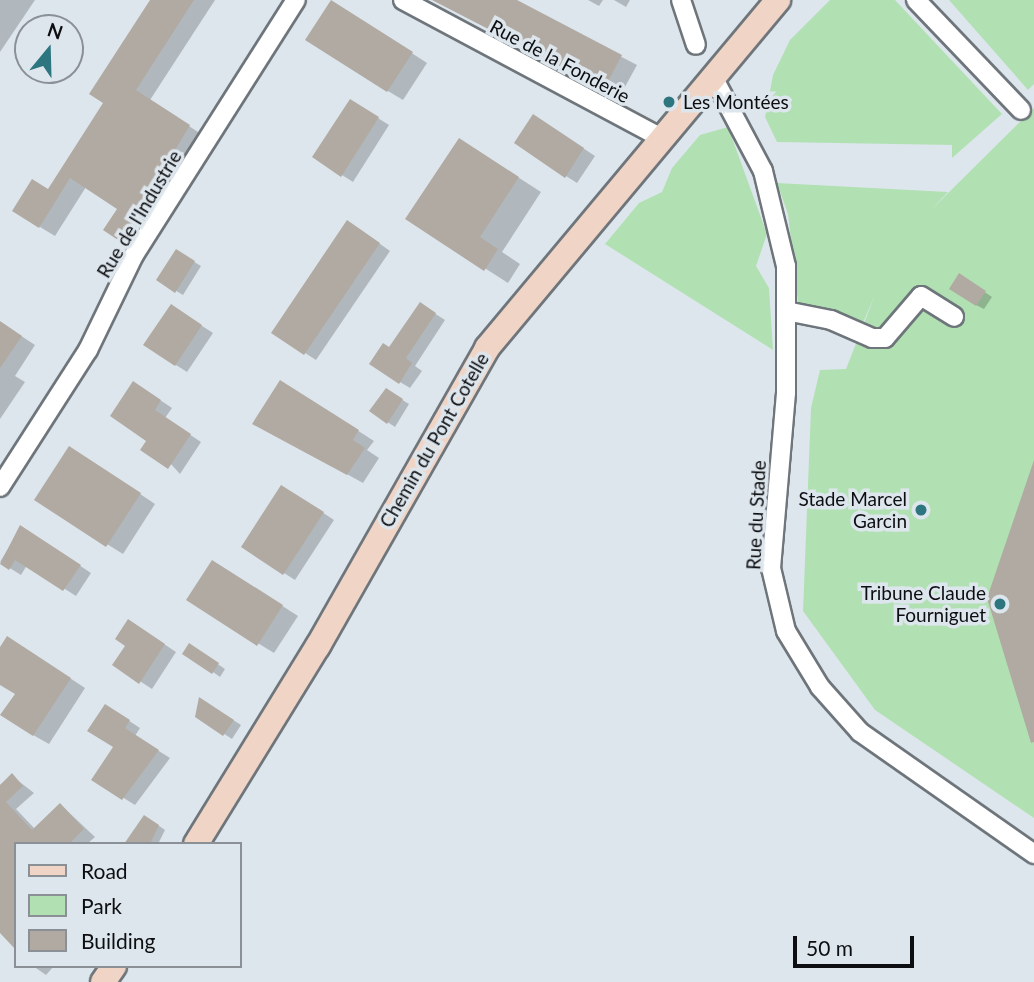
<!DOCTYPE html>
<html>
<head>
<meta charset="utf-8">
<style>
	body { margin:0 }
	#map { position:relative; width:1034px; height:982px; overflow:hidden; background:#dee6ed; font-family:Lato,sans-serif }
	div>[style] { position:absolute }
	.green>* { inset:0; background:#b1e1b3 }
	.shadow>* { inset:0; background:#0003 }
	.building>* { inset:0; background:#b0aaa2 }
	.roads { filter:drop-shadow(2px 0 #6e757b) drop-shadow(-2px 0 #6e757b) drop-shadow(0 2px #6e757b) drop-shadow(0 -2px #6e757b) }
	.street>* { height:18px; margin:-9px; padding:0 9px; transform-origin:9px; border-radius:9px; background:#fff }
	.secondary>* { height:24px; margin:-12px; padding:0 12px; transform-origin:12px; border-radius:12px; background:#f0d4c5 }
	.dots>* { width:19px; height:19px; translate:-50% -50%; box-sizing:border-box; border:4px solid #dee6ed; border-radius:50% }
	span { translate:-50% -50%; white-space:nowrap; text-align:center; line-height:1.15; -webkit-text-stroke:7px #dee6ed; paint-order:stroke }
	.street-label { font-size:19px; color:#0c0e11 }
	.poi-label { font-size:19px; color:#0c0e11 }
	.left { translate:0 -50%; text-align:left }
	.right { translate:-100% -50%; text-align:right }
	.legend { position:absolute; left:14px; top:842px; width:228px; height:126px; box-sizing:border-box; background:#dee6ed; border:2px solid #8a9095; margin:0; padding:9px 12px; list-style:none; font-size:21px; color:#0c0e11 }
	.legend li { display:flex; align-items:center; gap:14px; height:35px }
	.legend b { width:35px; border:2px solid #8a9095 }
	.north { position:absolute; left:14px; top:14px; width:70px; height:70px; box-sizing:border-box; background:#dee6ed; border:2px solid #8a9095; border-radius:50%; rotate:19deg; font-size:19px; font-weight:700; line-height:28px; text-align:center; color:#0c0e11 }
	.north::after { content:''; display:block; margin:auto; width:24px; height:32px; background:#2d757f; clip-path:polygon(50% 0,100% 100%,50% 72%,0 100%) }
	.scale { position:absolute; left:793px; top:936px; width:121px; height:32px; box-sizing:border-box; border:4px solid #0c0e11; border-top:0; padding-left:9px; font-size:21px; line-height:24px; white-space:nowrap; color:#0c0e11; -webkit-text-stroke:5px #dee6ed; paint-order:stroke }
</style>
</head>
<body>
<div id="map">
	<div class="green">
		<div style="clip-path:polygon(830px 0,895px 0,1002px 114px,952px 158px,952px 145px,777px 142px,765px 117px,773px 75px,790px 40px)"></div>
		<div style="clip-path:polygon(949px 0,1034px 0,1034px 84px,1028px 90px)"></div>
		<div style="clip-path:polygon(1034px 108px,1034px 818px,875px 710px,803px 611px,811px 408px,820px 370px,846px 369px,875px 295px,862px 325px,798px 302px,788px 214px,777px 183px,948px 192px,931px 210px)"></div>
		<div style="clip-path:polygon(728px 127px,767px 234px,756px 266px,769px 288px,773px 350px,605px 244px,639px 203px,662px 192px,672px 168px,700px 135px)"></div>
	</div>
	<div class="shadow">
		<div style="clip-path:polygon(0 0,35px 0,0 52px)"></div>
		<div style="clip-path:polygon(152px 0,215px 0,150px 100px,204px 136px,137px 249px,106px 230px,119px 209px,86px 187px,55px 236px,40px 227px,49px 190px,106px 103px)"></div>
		<div style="clip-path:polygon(433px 0,513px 0,637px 65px,620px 96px)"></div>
		<div style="clip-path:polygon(588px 0,603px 0,599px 6px)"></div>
		<div style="clip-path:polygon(614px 0,630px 0,626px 7px)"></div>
		<div style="clip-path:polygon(347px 11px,427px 63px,403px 100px,388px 91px)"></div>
		<div style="clip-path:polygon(362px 108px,389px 125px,353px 182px,342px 175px)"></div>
		<div style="clip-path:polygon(545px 123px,595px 156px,577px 183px,566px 176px)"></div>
		<div style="clip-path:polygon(460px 140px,541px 192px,502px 252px,520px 264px,508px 283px,408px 219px)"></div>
		<div style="clip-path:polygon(359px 229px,390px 251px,316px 360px,274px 333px)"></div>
		<div style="clip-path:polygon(176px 251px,201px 266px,183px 295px,158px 280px)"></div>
		<div style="clip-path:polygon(967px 280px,992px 297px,984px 309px,976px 305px)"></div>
		<div style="clip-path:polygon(431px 311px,445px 320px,415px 366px,422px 371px,410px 388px,400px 382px,390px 349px)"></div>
		<div style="clip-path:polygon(182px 313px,213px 333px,187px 372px,176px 365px)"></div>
		<div style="clip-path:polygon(0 322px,35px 345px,15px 376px,25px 382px,0 419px)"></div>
		<div style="clip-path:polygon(145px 390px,172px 408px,165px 418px,201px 442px,180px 474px,149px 440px)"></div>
		<div style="clip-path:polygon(386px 390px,409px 404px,395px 427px,371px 411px)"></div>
		<div style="clip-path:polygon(296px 391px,374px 441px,367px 450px,379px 458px,363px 483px,254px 423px)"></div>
		<div style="clip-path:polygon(85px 457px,155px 504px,123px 554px,36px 500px)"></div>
		<div style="clip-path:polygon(293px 493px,334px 520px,295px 580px,284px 573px)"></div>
		<div style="clip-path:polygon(21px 527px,91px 573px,76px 596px,27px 565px,21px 575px,0 562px)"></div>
		<div style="clip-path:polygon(228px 571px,298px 616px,274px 653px,188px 600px)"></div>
		<div style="clip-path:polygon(140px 628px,176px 652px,152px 689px,115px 665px)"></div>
		<div style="clip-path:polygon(23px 647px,85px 688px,49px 744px,33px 735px,17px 694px,0 682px,0 650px)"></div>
		<div style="clip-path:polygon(197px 650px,225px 669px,220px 677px,213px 672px)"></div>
		<div style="clip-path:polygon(200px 699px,241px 725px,232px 739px,198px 717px)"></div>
		<div style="clip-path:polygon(117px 713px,140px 728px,135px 736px,170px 758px,135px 805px,93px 779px,115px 746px)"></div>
		<div style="clip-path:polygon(12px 776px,34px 793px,16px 809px,35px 829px,61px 805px,95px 837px,87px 844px,16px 844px,0 932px,0 785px)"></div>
		<div style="clip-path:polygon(152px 821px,165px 830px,158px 844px,132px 844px)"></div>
		<div style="clip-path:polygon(33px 966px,54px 966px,46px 975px)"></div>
	</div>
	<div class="building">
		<div style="clip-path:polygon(150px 0,194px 0,136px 90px,190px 125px,121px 242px,103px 230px,117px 209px,70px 178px,39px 228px,12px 211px,32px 179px,48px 189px,103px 103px,89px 94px)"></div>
		<div style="clip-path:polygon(331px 0,413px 52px,387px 92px,305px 40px)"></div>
		<div style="clip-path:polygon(432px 0,517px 0,622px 55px,604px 89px)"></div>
		<div style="clip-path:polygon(350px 99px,379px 117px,341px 177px,312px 157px)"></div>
		<div style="clip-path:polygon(533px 114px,584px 148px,565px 178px,514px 143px)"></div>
		<div style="clip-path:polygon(459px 138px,519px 177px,480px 237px,498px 249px,484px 271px,405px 219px)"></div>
		<div style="clip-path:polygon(347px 220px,380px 243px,304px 355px,271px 333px)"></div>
		<div style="clip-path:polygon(176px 249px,195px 261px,175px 293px,156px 280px)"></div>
		<div style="clip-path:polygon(959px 273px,986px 291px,976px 306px,949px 289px)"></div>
		<div style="clip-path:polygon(420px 302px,436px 313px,406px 358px,412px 363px,399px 384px,369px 364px,383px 343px,389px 347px)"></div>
		<div style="clip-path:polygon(171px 304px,202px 325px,175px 366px,143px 345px)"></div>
		<div style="clip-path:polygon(0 321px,22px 336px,0 368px)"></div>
		<div style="clip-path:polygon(280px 380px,359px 430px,353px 440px,365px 448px,347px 475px,252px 424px)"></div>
		<div style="clip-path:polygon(133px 381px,161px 400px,155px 410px,191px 434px,168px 469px,140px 450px,146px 441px,110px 416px)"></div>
		<div style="clip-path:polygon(386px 388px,403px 399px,387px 424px,369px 411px)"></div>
		<div style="clip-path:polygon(69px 446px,141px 493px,106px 547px,34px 500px)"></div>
		<div style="clip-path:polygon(1034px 460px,1034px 742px,1031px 743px,987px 598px)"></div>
		<div style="clip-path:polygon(281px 485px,324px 512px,283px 575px,241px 547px)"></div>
		<div style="clip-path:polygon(20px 525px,81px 565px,63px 591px,15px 560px,9px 570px,0 564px)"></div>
		<div style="clip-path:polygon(212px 560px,283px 605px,257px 646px,186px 600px)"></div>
		<div style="clip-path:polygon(128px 619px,165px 644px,139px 684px,112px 665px,125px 646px,115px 639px)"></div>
		<div style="clip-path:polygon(7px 636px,71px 678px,33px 736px,0 715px,15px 694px,0 685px,0 647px)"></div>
		<div style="clip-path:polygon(189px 643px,219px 663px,212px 674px,182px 654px)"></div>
		<div style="clip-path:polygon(199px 697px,234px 720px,223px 736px,195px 717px)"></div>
		<div style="clip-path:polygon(105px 704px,130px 720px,125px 728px,159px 750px,122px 800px,91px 780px,113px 747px,87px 731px)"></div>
		<div style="clip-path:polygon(12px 773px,23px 786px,6px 802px,32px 830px,60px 803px,84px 829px,69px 844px,16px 844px,16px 950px,0 933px,0 785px)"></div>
		<div style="clip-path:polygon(144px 815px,159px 825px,150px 844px,124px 844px)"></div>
	</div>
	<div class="roads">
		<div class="street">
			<div style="left:403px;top:0;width:293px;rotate:28.1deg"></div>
			<div style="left:681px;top:0;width:47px;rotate:71.6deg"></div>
			<div style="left:916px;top:0;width:152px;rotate:46.3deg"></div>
			<div style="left:713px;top:77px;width:106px;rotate:62deg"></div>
			<div style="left:763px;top:171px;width:98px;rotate:76.4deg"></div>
			<div style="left:786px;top:266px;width:127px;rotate:90deg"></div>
			<div style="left:786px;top:393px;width:176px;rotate:94.9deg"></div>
			<div style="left:771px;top:568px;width:65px;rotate:76.6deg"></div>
			<div style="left:786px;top:631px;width:66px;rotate:58.7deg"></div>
			<div style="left:820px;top:687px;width:60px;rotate:48.4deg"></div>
			<div style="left:860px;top:732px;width:213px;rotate:35deg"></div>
			<div style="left:786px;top:311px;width:46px;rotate:11.3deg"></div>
			<div style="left:831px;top:320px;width:45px;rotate:23.7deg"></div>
			<div style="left:872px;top:338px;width:13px"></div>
			<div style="left:885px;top:338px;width:55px;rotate:-49.4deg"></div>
			<div style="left:921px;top:296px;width:39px;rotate:32deg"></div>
			<div style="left:0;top:487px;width:163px;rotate:-57.3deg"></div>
			<div style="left:88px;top:350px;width:106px;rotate:-64.2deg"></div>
			<div style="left:134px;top:255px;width:302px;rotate:-57.6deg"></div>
		</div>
		<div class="secondary">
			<div style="left:196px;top:844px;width:233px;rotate:-58.4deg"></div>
			<div style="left:318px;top:646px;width:343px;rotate:-60.4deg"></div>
			<div style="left:487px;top:348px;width:454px;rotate:-50.1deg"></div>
			<div style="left:103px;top:982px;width:19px;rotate:-55deg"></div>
		</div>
	</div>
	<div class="dots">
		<div style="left:669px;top:102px;background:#2d757f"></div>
		<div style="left:921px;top:510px;background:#2d757f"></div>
		<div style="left:1000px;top:604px;background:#2d757f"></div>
	</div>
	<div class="street-label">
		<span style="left:560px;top:61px;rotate:28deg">Rue de la Fonderie</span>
		<span style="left:139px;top:214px;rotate:-59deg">Rue de l'Industrie</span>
		<span style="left:434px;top:440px;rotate:-60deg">Chemin du Pont Cotelle</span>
		<span style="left:756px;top:515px;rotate:-87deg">Rue du Stade</span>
	</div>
	<div class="poi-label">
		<span class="left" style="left:683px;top:102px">Les Montées</span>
		<span class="right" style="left:907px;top:510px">Stade Marcel<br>Garcin</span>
		<span class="right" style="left:986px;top:604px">Tribune Claude<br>Fourniguet</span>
	</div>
	<ul class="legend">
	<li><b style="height:9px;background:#f0d4c5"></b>Road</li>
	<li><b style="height:19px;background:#b1e1b3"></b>Park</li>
	<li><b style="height:19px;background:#b0aaa2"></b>Building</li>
	</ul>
	<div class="north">N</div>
	<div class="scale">50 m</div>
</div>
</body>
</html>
